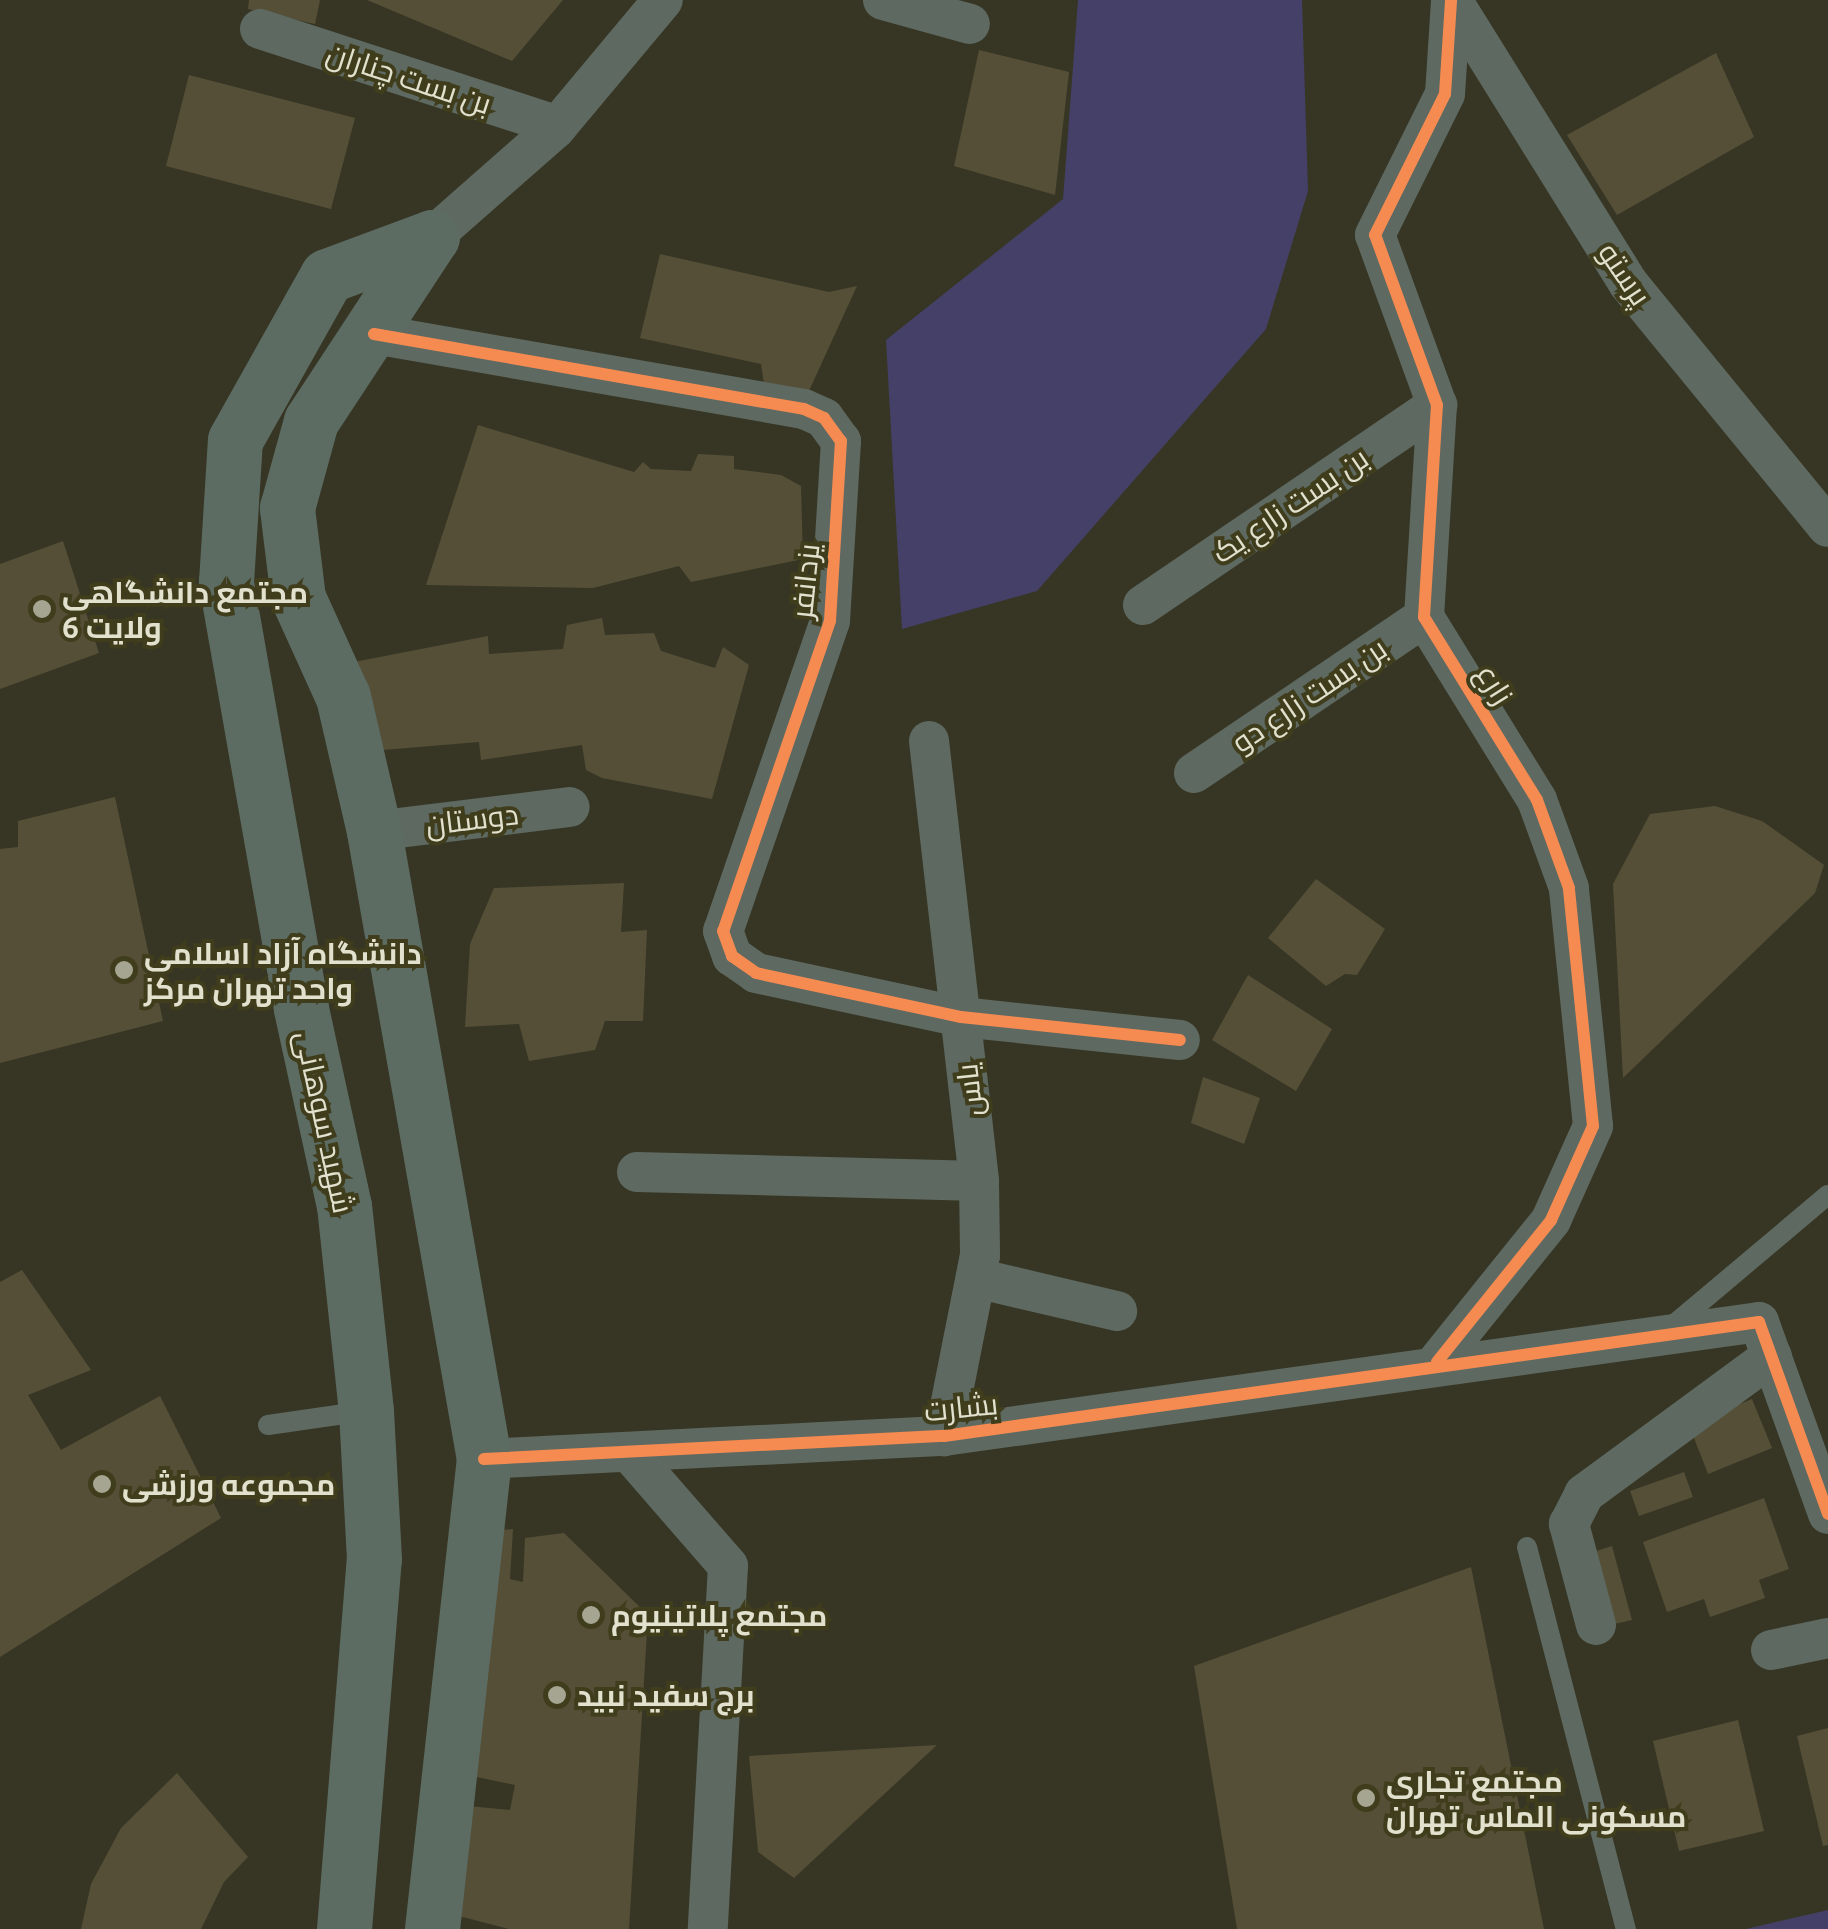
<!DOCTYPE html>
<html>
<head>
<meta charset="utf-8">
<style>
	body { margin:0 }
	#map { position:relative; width:1828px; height:1929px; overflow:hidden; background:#373624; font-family:Ubuntu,Cairo,sans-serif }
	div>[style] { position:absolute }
	.green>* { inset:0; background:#444067 }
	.building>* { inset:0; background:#554f37 }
	.lane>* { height:20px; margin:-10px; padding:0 10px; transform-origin:10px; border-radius:10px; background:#5e6961 }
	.street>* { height:40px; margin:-20px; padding:0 20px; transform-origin:20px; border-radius:20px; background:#5e6961 }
	.secondary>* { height:55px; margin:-27.5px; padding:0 27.5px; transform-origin:27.5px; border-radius:27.5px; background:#5c6c63 }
	.cycleway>* { height:12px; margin:-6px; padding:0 6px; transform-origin:6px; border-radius:6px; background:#f68b52 }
	.dots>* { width:28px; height:28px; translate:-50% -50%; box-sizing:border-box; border:5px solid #3f3d1c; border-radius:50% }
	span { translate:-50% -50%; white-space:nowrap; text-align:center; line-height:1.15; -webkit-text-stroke:8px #3f3d1c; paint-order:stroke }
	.street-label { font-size:30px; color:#e1e1ce }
	.poi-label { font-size:30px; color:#e1e1ce; font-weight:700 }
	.left { translate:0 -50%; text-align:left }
</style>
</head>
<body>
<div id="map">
	<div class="green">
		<div style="clip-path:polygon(1078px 0,1302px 0,1308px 191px,1266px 329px,1037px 591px,902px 629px,886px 340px,1063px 199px)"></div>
		<div style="clip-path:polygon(1828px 1910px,1828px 1929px,1746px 1929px)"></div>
	</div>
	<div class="building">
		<div style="clip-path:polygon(249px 0,320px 0,315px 24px,248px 9px)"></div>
		<div style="clip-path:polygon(367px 0,563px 0,512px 61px)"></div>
		<div style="clip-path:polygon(979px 50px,1069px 72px,1055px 195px,954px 166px)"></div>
		<div style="clip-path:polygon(1716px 53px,1754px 137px,1617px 215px,1567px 135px)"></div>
		<div style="clip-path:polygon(189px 75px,355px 118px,331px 209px,166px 166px)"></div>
		<div style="clip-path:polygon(660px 254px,829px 292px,857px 286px,808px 393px,764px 384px,761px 364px,640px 338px)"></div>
		<div style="clip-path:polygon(478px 425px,634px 472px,643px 462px,651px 469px,691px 471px,698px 454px,734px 456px,734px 469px,781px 475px,801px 486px,803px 559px,691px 582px,679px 566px,593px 588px,426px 585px)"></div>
		<div style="clip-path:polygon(63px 541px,99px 653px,0 689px,0 564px)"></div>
		<div style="clip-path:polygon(602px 618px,605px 635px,654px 633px,661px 651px,715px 668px,723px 647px,749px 665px,712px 799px,602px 778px,586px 770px,582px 745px,481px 760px,479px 742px,371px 751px,354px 662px,488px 636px,489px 654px,563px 649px,567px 625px)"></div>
		<div style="clip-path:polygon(115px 797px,163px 1021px,0 1063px,0 849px,18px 847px,18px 821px)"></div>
		<div style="clip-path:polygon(1715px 806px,1762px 821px,1824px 865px,1815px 893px,1623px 1078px,1613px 884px,1650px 814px)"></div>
		<div style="clip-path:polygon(1316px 879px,1385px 929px,1357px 975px,1345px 974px,1326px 986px,1268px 938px)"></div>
		<div style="clip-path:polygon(624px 883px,621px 932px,647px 930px,643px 1021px,605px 1021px,595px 1050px,529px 1061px,519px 1024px,465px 1027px,470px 944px,494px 888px)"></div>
		<div style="clip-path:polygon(1248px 975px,1332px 1029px,1296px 1091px,1212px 1040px)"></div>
		<div style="clip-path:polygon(1203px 1077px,1260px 1098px,1244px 1144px,1191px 1123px)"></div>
		<div style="clip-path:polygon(22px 1270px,91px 1370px,28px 1395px,61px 1450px,160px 1396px,221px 1518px,0 1657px,0 1282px)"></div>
		<div style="clip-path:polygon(1752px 1399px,1772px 1448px,1708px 1474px,1689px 1425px)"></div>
		<div style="clip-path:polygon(1684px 1472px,1693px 1497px,1639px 1516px,1630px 1491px)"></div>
		<div style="clip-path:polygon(1764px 1498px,1789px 1569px,1759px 1580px,1765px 1598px,1710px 1617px,1704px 1599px,1667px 1612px,1643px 1542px)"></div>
		<div style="clip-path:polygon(513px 1529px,510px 1579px,523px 1582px,525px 1538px,564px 1533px,648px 1615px,629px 1929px,509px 1929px,447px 1913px,457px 1805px,510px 1810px,515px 1785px,472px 1776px,466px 1533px)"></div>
		<div style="clip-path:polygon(1612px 1546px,1632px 1620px,1610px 1625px,1590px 1553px)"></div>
		<div style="clip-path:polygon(1471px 1567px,1544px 1929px,1237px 1929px,1194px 1666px)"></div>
		<div style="clip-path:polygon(1738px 1720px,1764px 1831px,1679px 1851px,1653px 1741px)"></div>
		<div style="clip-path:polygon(1828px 1728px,1828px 1845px,1823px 1846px,1797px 1736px)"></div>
		<div style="clip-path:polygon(937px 1745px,794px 1878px,758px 1852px,749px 1756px)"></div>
		<div style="clip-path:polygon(177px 1773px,248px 1857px,224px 1882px,201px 1929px,81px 1929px,91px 1884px,121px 1828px)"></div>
	</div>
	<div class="lane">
		<div style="left:1671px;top:1327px;width:205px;rotate:-40.1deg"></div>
		<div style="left:268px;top:1425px;width:98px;rotate:-8.2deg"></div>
		<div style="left:1527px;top:1547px;width:395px;rotate:75.5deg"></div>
	</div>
	<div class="street">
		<div style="left:883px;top:0;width:90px;rotate:15.4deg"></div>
		<div style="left:1452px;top:0;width:333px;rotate:58.1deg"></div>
		<div style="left:1628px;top:283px;width:315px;rotate:50.7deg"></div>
		<div style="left:260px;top:29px;width:313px;rotate:18deg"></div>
		<div style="left:432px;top:237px;width:164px;rotate:-41.3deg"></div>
		<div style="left:555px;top:129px;width:168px;rotate:-50.1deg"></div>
		<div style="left:374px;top:334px;width:436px;rotate:9.9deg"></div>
		<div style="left:804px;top:409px;width:22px;rotate:24deg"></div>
		<div style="left:824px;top:418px;width:29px;rotate:54deg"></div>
		<div style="left:841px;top:441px;width:180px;rotate:93.5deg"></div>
		<div style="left:830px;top:621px;width:328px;rotate:109deg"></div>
		<div style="left:723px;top:931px;width:27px;rotate:70deg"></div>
		<div style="left:732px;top:956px;width:29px;rotate:35deg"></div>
		<div style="left:756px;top:973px;width:210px;rotate:12.1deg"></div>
		<div style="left:961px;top:1017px;width:220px;rotate:6deg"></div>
		<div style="left:1143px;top:605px;width:356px;rotate:-34.2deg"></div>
		<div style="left:929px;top:741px;width:443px;rotate:83.5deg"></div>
		<div style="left:979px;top:1181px;width:74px;rotate:89.2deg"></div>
		<div style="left:980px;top:1255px;width:185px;rotate:101.2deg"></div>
		<div style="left:1194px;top:773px;width:278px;rotate:-34.1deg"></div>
		<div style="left:374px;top:831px;width:197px;rotate:-7deg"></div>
		<div style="left:637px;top:1172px;width:342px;rotate:1.5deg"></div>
		<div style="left:976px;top:1278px;width:145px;rotate:13.2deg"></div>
		<div style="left:1437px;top:1362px;width:182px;rotate:-51.2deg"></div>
		<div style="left:1551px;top:1220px;width:103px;rotate:-65.9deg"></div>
		<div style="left:1593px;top:1126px;width:239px;rotate:-95.8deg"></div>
		<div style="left:1569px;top:888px;width:94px;rotate:-110deg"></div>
		<div style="left:1537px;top:800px;width:215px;rotate:-121.7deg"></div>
		<div style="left:1424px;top:617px;width:212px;rotate:-86.5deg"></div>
		<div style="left:1437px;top:405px;width:181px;rotate:-110deg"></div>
		<div style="left:1375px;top:235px;width:157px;rotate:-63.6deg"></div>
		<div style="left:1445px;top:94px;width:94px;rotate:-86.3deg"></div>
		<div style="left:629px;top:1452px;width:151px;rotate:49deg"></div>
		<div style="left:728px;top:1566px;width:364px;rotate:93.2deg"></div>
		<div style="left:484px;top:1459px;width:461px;rotate:-2.9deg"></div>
		<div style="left:944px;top:1436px;width:823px;rotate:-7.96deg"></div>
		<div style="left:1759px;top:1322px;width:204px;rotate:70.2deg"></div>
		<div style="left:1596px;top:1625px;width:105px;rotate:-105deg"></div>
		<div style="left:1569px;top:1524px;width:34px;rotate:-63deg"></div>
		<div style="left:1584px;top:1494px;width:233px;rotate:-36.3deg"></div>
		<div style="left:1771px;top:1650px;width:58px;rotate:-11.9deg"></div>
	</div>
	<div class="secondary">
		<div style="left:344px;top:1929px;width:371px;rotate:-85.4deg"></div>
		<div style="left:374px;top:1559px;width:148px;rotate:-93.1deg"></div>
		<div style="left:366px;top:1411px;width:206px;rotate:-96.1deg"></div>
		<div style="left:344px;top:1206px;width:203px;rotate:-102.3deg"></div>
		<div style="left:301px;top:1008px;width:433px;rotate:-100deg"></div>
		<div style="left:226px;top:582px;width:142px;rotate:-86.4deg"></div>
		<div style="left:235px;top:440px;width:188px;rotate:-60.7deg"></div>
		<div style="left:327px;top:276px;width:112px;rotate:-20.4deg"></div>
		<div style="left:432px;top:1929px;width:473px;rotate:-83.7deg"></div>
		<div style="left:484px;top:1459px;width:638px;rotate:-99.94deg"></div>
		<div style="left:374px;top:831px;width:138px;rotate:-103deg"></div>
		<div style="left:343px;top:697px;width:109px;rotate:-114.4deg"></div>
		<div style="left:298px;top:598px;width:91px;rotate:-97deg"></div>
		<div style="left:287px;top:508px;width:90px;rotate:-74.6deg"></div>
		<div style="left:311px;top:421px;width:220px;rotate:-56.7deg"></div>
	</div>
	<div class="cycleway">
		<div style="left:374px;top:334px;width:436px;rotate:9.9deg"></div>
		<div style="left:804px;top:409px;width:22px;rotate:24deg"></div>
		<div style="left:824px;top:418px;width:29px;rotate:54deg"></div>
		<div style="left:841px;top:441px;width:180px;rotate:93.5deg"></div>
		<div style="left:830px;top:621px;width:328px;rotate:109deg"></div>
		<div style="left:723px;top:931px;width:27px;rotate:70deg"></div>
		<div style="left:732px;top:956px;width:29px;rotate:35deg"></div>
		<div style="left:756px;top:973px;width:210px;rotate:12.1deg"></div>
		<div style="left:961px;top:1017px;width:220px;rotate:6deg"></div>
		<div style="left:1437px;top:1362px;width:182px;rotate:-51.2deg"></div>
		<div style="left:1551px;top:1220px;width:103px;rotate:-65.9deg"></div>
		<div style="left:1593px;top:1126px;width:239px;rotate:-95.8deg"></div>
		<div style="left:1569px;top:888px;width:94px;rotate:-110deg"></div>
		<div style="left:1537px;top:800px;width:215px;rotate:-121.7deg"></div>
		<div style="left:1424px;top:617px;width:212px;rotate:-86.5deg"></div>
		<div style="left:1437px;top:405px;width:181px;rotate:-110deg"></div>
		<div style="left:1375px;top:235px;width:157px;rotate:-63.6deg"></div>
		<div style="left:1445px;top:94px;width:94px;rotate:-86.3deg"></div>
		<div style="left:484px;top:1459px;width:461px;rotate:-2.9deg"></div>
		<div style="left:944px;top:1436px;width:823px;rotate:-7.96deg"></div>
		<div style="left:1759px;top:1322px;width:204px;rotate:70.2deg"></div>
	</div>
	<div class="dots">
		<div style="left:42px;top:609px;background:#a6a592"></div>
		<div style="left:124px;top:970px;background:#a6a592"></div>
		<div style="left:102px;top:1484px;background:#a6a592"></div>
		<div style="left:591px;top:1615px;background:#a6a592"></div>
		<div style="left:557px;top:1695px;background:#a6a592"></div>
		<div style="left:1366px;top:1798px;background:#a6a592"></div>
	</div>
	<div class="street-label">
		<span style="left:409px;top:78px;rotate:18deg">بن بست چناران</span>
		<span style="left:1625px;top:274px;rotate:56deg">پرستو</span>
		<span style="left:1290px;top:505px;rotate:-34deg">بن بست زارع یک</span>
		<span style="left:805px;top:581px;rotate:-84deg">یزدانفر</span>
		<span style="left:1495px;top:684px;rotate:58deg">زارع</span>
		<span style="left:1309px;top:695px;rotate:-34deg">بن بست زارع دو</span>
		<span style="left:472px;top:819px;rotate:-7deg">دوستان</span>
		<span style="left:969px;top:1090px;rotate:-96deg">یاس</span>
		<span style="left:325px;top:1122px;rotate:78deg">شهید سوهانی</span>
		<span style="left:961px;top:1407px;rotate:-6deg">بشارت</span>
	</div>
	<div class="poi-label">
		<span class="left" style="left:62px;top:609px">مجتمع دانشگاهی<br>ولایت 6</span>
		<span class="left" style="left:144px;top:970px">دانشگاه آزاد اسلامی<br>واحد تهران مرکز</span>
		<span class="left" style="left:122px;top:1484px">مجموعه ورزشی</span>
		<span class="left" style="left:611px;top:1615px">مجتمع پلاتینیوم</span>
		<span class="left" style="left:577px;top:1695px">برج سفید نبید</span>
		<span class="left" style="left:1386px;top:1798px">مجتمع تجاری<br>مسکونی الماس تهران</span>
	</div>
</div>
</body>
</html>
